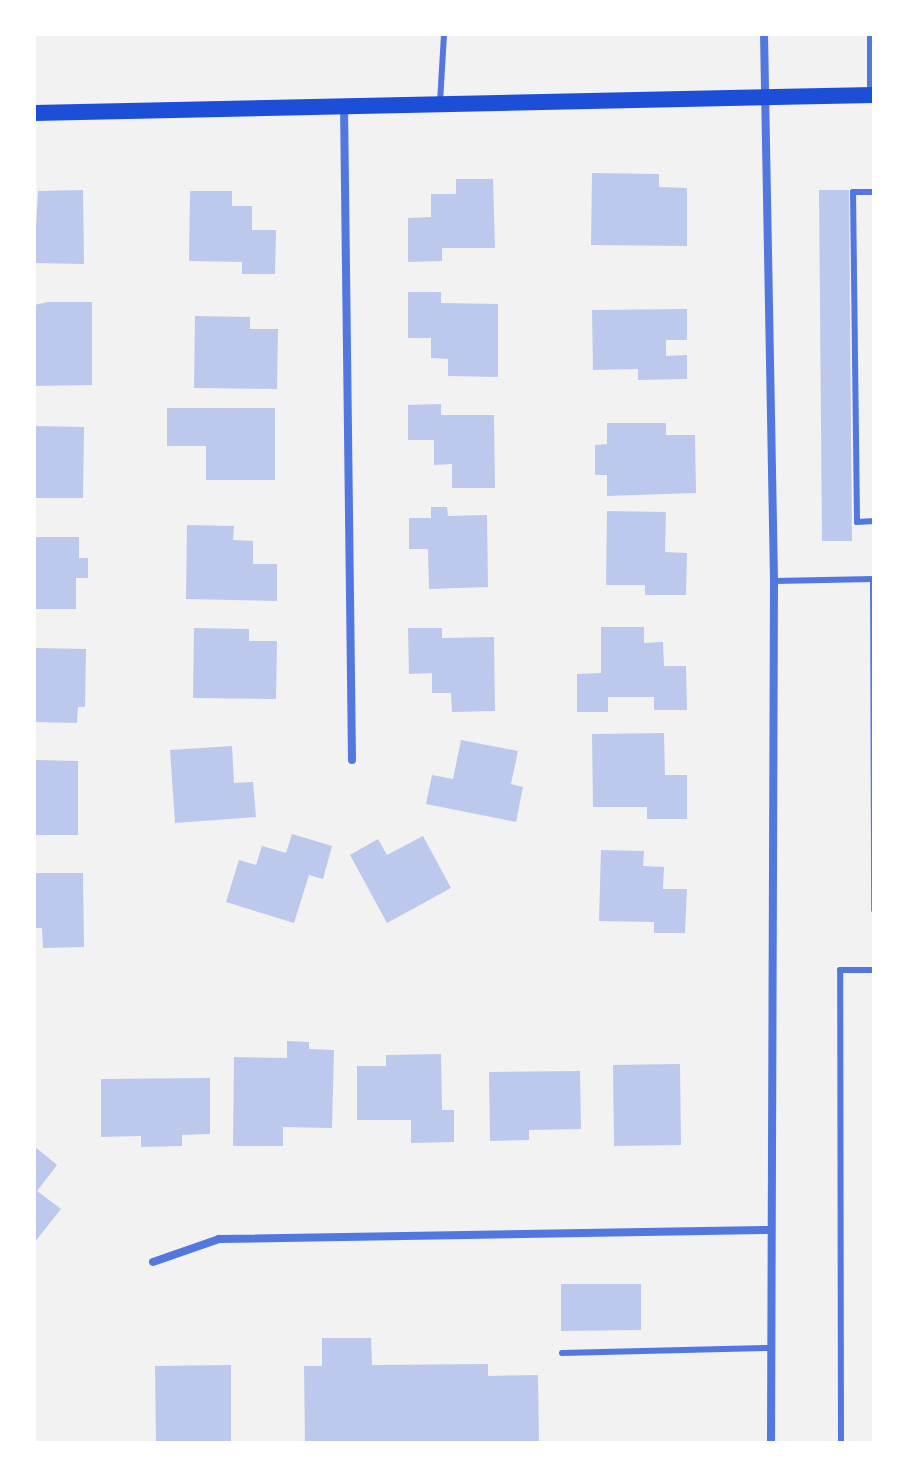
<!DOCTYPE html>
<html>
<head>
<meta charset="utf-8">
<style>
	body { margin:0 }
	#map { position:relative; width:908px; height:1477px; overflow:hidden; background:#f2f2f2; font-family:"Golos Text",sans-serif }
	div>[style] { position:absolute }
	.building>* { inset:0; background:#bdc9ec }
	.service>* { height:6px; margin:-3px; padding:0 3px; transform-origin:3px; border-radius:3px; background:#5277de }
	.minor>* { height:8px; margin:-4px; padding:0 4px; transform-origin:4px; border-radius:4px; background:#5277de }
	.secondary>* { height:16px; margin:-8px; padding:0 8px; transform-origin:8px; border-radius:8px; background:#1d4ed8 }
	span { translate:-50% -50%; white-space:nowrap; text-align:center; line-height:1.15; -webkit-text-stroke:7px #fff; paint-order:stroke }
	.frame { position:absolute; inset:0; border:36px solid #fff; pointer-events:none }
</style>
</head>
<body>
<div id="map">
	<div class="building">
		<div style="clip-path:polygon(592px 173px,659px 174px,659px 187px,687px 188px,687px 246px,591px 245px)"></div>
		<div style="clip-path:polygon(456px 179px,493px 179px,495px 248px,442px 248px,442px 261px,408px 262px,408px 218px,431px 217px,431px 194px,456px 194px)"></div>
		<div style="clip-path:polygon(83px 190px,84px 264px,34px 263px,38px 191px)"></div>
		<div style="clip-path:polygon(819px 190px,849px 190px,852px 541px,822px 541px)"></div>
		<div style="clip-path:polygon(190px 191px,232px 191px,232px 206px,252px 206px,252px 230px,276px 230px,275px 274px,242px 274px,242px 262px,189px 261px)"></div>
		<div style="clip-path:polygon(408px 292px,441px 292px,441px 303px,498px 304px,498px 377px,448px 376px,448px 359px,431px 358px,431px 338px,408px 338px)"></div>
		<div style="clip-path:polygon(48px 302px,92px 302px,92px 385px,34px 386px,34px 305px)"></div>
		<div style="clip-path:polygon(687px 309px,687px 340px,666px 340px,666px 356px,687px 355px,687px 379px,638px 380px,638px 369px,593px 370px,592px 310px)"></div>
		<div style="clip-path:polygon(195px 316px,250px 317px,250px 329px,278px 329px,277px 389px,194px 388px)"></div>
		<div style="clip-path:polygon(441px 404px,441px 415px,494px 415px,495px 488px,452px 488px,452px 464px,434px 465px,434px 440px,408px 440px,408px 405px)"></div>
		<div style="clip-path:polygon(167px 408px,275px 408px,275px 480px,206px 480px,206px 446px,167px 446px)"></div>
		<div style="clip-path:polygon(607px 423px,666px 423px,666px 435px,695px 435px,696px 493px,607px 496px,607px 475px,595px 475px,595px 445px,607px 444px)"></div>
		<div style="clip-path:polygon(34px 426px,84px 427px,83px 498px,34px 498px)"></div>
		<div style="clip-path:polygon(431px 507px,447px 507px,448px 516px,487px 515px,488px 587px,429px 589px,428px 549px,409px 549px,409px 518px,431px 518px)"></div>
		<div style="clip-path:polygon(607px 511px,666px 512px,665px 552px,687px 553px,686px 595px,645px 595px,645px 585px,606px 585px)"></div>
		<div style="clip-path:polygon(187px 525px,234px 526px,233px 540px,253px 541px,253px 564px,277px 564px,277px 601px,186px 599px)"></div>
		<div style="clip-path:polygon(34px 537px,79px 537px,79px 558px,88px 558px,88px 578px,76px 578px,76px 609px,34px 609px)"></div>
		<div style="clip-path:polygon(601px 627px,644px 627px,644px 643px,663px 642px,664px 666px,686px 666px,687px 710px,654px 710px,654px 697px,608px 697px,608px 712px,577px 712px,577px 674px,601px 673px)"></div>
		<div style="clip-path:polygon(194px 628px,249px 629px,249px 641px,277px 641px,276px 699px,193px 698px)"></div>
		<div style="clip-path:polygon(408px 628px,442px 628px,442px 638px,494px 637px,495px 711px,452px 712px,451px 693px,432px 693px,432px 673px,409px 674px)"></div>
		<div style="clip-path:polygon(34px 648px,86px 649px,85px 707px,78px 707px,77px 723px,34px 722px)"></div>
		<div style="clip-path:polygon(664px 733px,665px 775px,687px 775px,687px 819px,647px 819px,647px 807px,593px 807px,592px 734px)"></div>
		<div style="clip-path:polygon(461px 740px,518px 751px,511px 784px,523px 787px,516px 822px,426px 804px,432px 775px,453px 779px)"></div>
		<div style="clip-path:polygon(232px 746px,234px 783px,253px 782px,256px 817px,175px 823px,170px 750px)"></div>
		<div style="clip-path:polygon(34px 760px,78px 761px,78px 835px,34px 835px)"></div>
		<div style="clip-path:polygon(292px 834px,332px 846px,323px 879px,309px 875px,294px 923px,226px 902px,239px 860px,256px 865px,262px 846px,286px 853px)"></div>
		<div style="clip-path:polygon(423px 836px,451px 888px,387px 923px,350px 855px,378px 839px,387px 855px)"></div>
		<div style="clip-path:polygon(601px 850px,644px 851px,643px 866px,664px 867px,663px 889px,687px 889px,685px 933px,654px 933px,654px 922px,599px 921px)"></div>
		<div style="clip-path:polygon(34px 873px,83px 873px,84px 947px,43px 948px,42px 928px,34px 928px)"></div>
		<div style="clip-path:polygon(287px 1041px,309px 1042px,309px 1049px,334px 1050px,332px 1128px,283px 1127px,283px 1146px,233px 1146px,234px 1057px,287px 1058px)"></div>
		<div style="clip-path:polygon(441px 1054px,442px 1110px,454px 1110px,454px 1142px,411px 1143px,411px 1120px,357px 1120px,357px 1066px,386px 1066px,386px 1055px)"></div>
		<div style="clip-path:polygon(680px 1064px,681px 1145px,614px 1146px,613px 1065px)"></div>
		<div style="clip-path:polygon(580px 1071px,581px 1129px,529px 1130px,529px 1140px,490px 1141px,489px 1072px)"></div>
		<div style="clip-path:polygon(210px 1078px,210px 1134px,182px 1135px,182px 1146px,141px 1147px,141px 1136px,101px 1137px,101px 1079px)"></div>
		<div style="clip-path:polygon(34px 1146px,57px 1165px,37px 1191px,61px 1209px,34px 1243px)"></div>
		<div style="clip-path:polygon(561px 1284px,641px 1284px,641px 1330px,561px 1331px)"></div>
		<div style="clip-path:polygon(322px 1338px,371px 1338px,372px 1365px,488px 1364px,488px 1376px,538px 1375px,539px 1443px,305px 1443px,304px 1366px,322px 1366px)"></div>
		<div style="clip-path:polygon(231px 1365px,231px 1443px,156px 1443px,155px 1366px)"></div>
	</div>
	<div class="service">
		<div style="left:870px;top:94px;width:60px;rotate:-90deg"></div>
		<div style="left:440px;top:102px;width:68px;rotate:-86.6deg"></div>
		<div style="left:874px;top:192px;width:21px;rotate:180deg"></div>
		<div style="left:853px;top:192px;width:330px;rotate:89.3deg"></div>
		<div style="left:857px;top:522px;width:17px;rotate:-3deg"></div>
		<div style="left:873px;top:579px;width:331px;rotate:89.8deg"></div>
		<div style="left:774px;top:581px;width:100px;rotate:-1.1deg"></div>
		<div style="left:562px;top:1353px;width:209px;rotate:-1.4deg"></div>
		<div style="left:841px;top:1443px;width:473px;rotate:-90.1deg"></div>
		<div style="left:840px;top:970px;width:34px"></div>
	</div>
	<div class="minor">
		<div style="left:764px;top:34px;width:547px;rotate:88.95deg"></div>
		<div style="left:774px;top:581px;width:862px;rotate:90.2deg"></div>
		<div style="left:344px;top:105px;width:655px;rotate:89.3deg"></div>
		<div style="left:153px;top:1262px;width:70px;rotate:-19.2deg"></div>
		<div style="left:219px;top:1239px;width:551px;rotate:-0.94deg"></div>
	</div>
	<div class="secondary">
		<div style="left:34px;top:113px;width:840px;rotate:-1.23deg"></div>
	</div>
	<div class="frame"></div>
</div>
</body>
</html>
